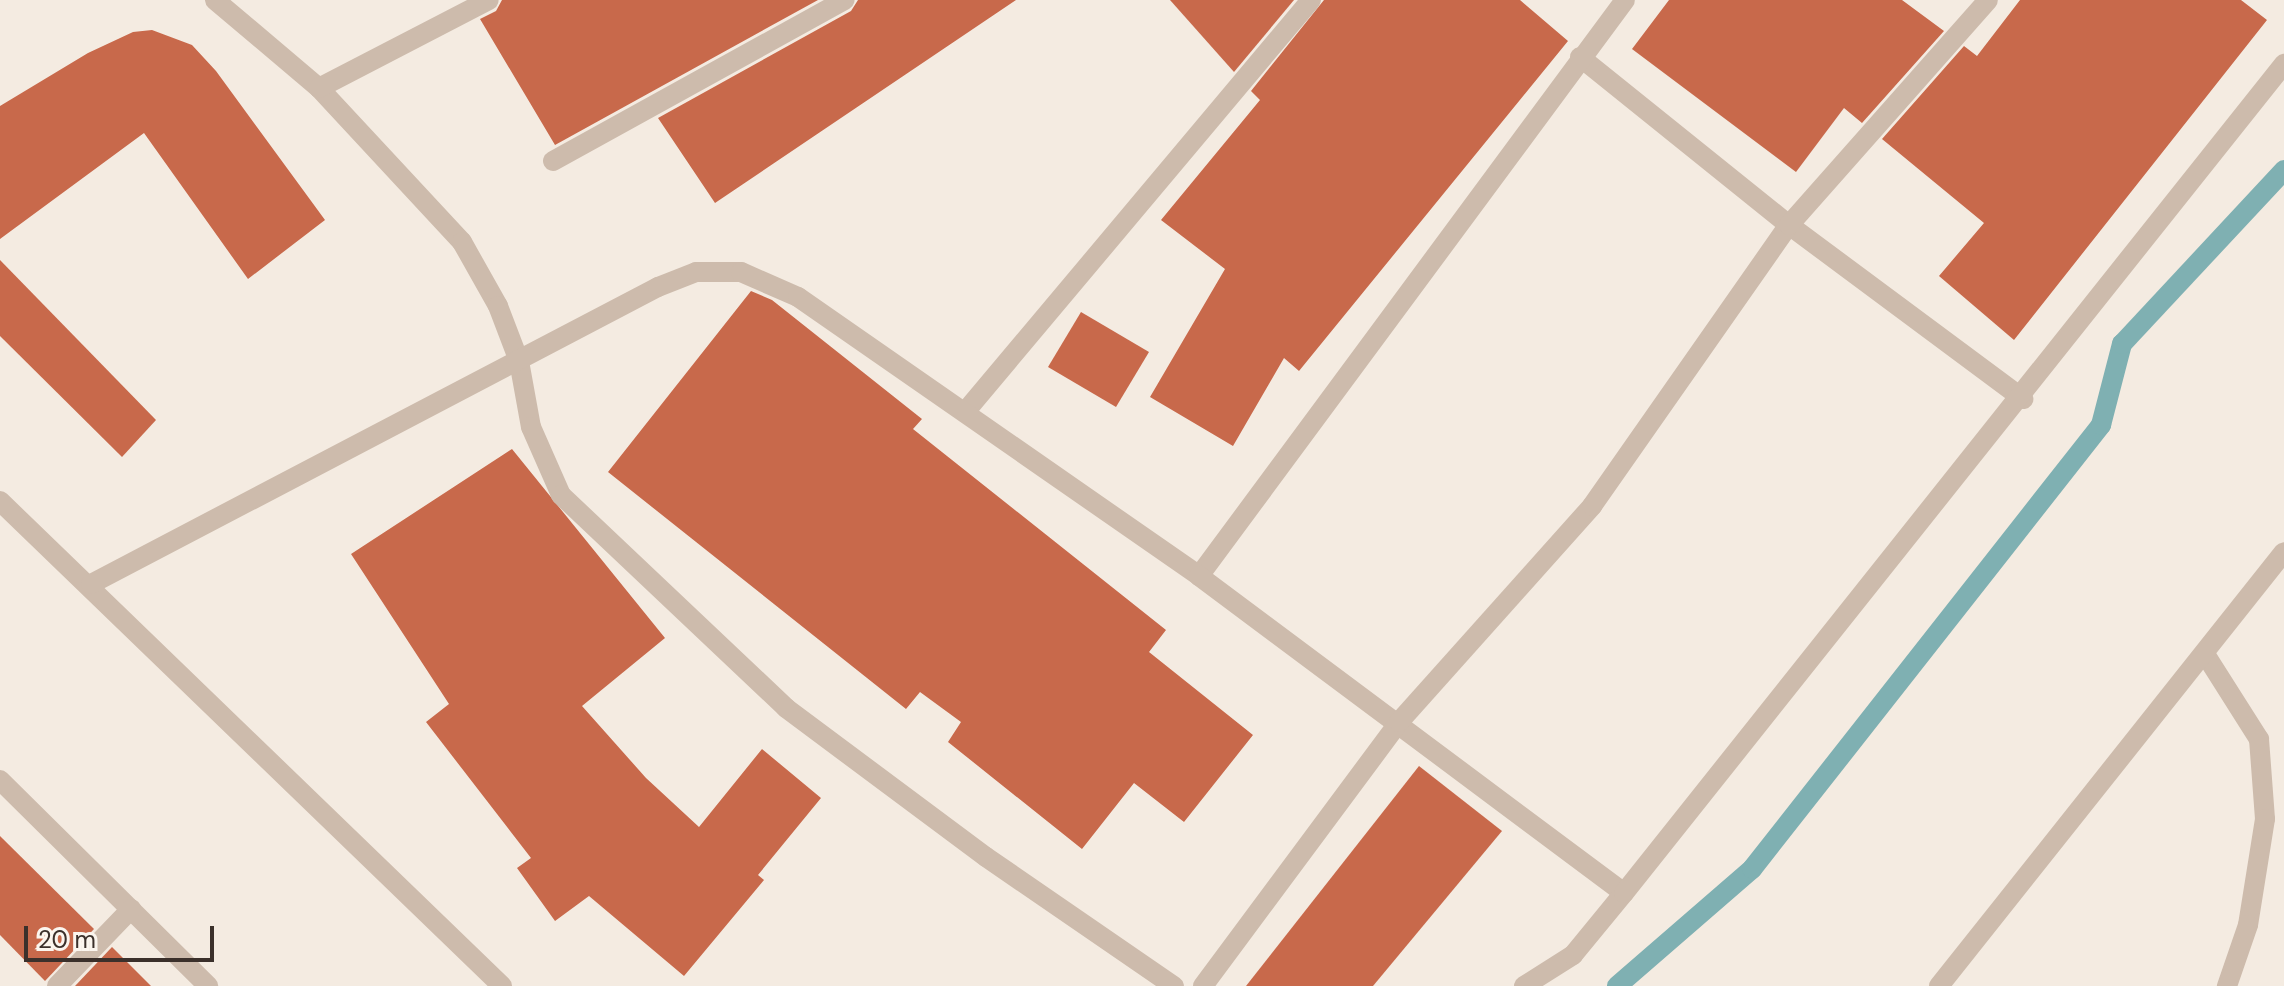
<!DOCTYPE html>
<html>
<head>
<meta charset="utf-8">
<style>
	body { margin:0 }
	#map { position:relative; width:2284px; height:986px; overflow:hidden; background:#f4ebe1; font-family:"DM Sans",sans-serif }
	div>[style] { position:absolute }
	.stream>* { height:20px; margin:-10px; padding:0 10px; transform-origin:10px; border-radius:10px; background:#7fb0b2 }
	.building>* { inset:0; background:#c8694b }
	.minor>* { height:20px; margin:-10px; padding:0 10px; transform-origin:10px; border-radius:10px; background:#cdbbac }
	span { translate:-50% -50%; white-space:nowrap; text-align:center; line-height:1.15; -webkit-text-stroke:6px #fbf5ee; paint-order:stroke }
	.scale { position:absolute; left:24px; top:926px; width:190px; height:36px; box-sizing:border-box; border:4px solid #3b302b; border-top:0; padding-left:10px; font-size:24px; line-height:28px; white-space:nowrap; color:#3b302b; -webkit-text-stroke:6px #fbf5ee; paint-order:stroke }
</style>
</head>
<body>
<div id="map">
	<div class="stream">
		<div style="left:1617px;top:986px;width:179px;rotate:-40.9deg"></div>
		<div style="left:1752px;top:869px;width:565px;rotate:-51.83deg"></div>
		<div style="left:2101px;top:425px;width:84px;rotate:-75.5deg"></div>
		<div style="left:2122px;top:344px;width:238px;rotate:-47deg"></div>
	</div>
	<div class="building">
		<div style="clip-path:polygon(502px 0,818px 0,555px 145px,480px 19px,496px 11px)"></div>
		<div style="clip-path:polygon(858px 0,1016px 0,715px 203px,658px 118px,851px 11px)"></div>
		<div style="clip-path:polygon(1170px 0,1294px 0,1234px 72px)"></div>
		<div style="clip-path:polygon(1324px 0,1520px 0,1568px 41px,1299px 371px,1284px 358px,1233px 446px,1150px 397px,1225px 269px,1161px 220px,1260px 100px,1251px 91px)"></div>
		<div style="clip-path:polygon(1669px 0,1902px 0,1944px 31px,1862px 123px,1844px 108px,1796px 172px,1632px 49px)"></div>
		<div style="clip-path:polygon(2020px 0,2241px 0,2267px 20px,2014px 340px,1939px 276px,1984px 223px,1882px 139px,1964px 46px,1977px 56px)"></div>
		<div style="clip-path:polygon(152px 30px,192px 45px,216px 71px,325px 220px,248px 279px,144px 133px,0 239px,0 106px,88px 53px,133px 32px)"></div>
		<div style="clip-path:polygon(0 260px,156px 420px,122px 457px,0 336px)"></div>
		<div style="clip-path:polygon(751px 291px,772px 300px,922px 419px,913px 429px,1166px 630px,1149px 652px,1253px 735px,1184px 822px,1134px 783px,1082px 849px,948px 742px,961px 722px,920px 692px,906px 709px,608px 472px)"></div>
		<div style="clip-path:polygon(1081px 312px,1149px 352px,1116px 407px,1048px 367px)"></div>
		<div style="clip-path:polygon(512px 449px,665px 638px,582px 706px,646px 778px,699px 827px,762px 749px,821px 798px,758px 875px,764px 880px,684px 976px,589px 896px,555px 921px,517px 868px,531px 858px,426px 722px,449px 704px,351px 554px)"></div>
		<div style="clip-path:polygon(1419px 766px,1502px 831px,1373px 986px,1246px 986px)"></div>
		<div style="clip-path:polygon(0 836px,94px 929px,45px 981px,0 935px)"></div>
		<div style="clip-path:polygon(112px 947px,151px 986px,75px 986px)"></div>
	</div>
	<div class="minor">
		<div style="left:215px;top:0;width:136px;rotate:40.2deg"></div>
		<div style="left:319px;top:88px;width:210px;rotate:47.1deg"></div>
		<div style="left:462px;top:242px;width:73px;rotate:60.6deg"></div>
		<div style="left:498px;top:306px;width:59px;rotate:69.1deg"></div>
		<div style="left:519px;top:361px;width:67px;rotate:79.7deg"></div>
		<div style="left:531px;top:427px;width:74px;rotate:66.2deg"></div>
		<div style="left:561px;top:495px;width:310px;rotate:43.4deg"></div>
		<div style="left:786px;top:708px;width:249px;rotate:36.7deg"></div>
		<div style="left:986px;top:857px;width:228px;rotate:34.5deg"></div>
		<div style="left:1580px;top:57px;width:268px;rotate:38.8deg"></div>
		<div style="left:1789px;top:225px;width:292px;rotate:36.6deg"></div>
		<div style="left:319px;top:88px;width:191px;rotate:-27.4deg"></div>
		<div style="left:553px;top:161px;width:333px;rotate:-28.9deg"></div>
		<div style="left:965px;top:412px;width:538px;rotate:-49.98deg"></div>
		<div style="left:0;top:501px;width:698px;rotate:44.01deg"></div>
		<div style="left:1199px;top:576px;width:716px;rotate:-53.51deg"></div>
		<div style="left:91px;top:584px;width:640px;rotate:-27.65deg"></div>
		<div style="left:658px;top:287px;width:41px;rotate:-21.5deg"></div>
		<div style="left:696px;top:272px;width:45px"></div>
		<div style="left:741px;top:272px;width:62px;rotate:23.7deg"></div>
		<div style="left:798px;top:297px;width:489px;rotate:34.8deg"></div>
		<div style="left:1199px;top:576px;width:530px;rotate:36.72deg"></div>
		<div style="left:2205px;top:654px;width:101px;rotate:57.6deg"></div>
		<div style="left:2259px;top:739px;width:80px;rotate:85.7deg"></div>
		<div style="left:2265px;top:819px;width:107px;rotate:99.1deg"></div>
		<div style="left:2248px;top:925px;width:65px;rotate:109deg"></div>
		<div style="left:0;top:780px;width:293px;rotate:44.7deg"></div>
		<div style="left:57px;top:986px;width:107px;rotate:-46.1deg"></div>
		<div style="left:1203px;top:986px;width:329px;rotate:-53.4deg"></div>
		<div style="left:1399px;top:722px;width:290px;rotate:-48.2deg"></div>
		<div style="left:1592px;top:506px;width:343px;rotate:-55deg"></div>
		<div style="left:1789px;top:225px;width:300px;rotate:-48.5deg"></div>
		<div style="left:1524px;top:986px;width:58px;rotate:-32.3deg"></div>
		<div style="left:1573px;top:955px;width:80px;rotate:-50.6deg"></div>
		<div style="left:1624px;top:893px;width:1060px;rotate:-51.48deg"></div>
		<div style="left:1939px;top:986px;width:554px;rotate:-51.52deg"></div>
	</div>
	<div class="scale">20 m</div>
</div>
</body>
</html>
